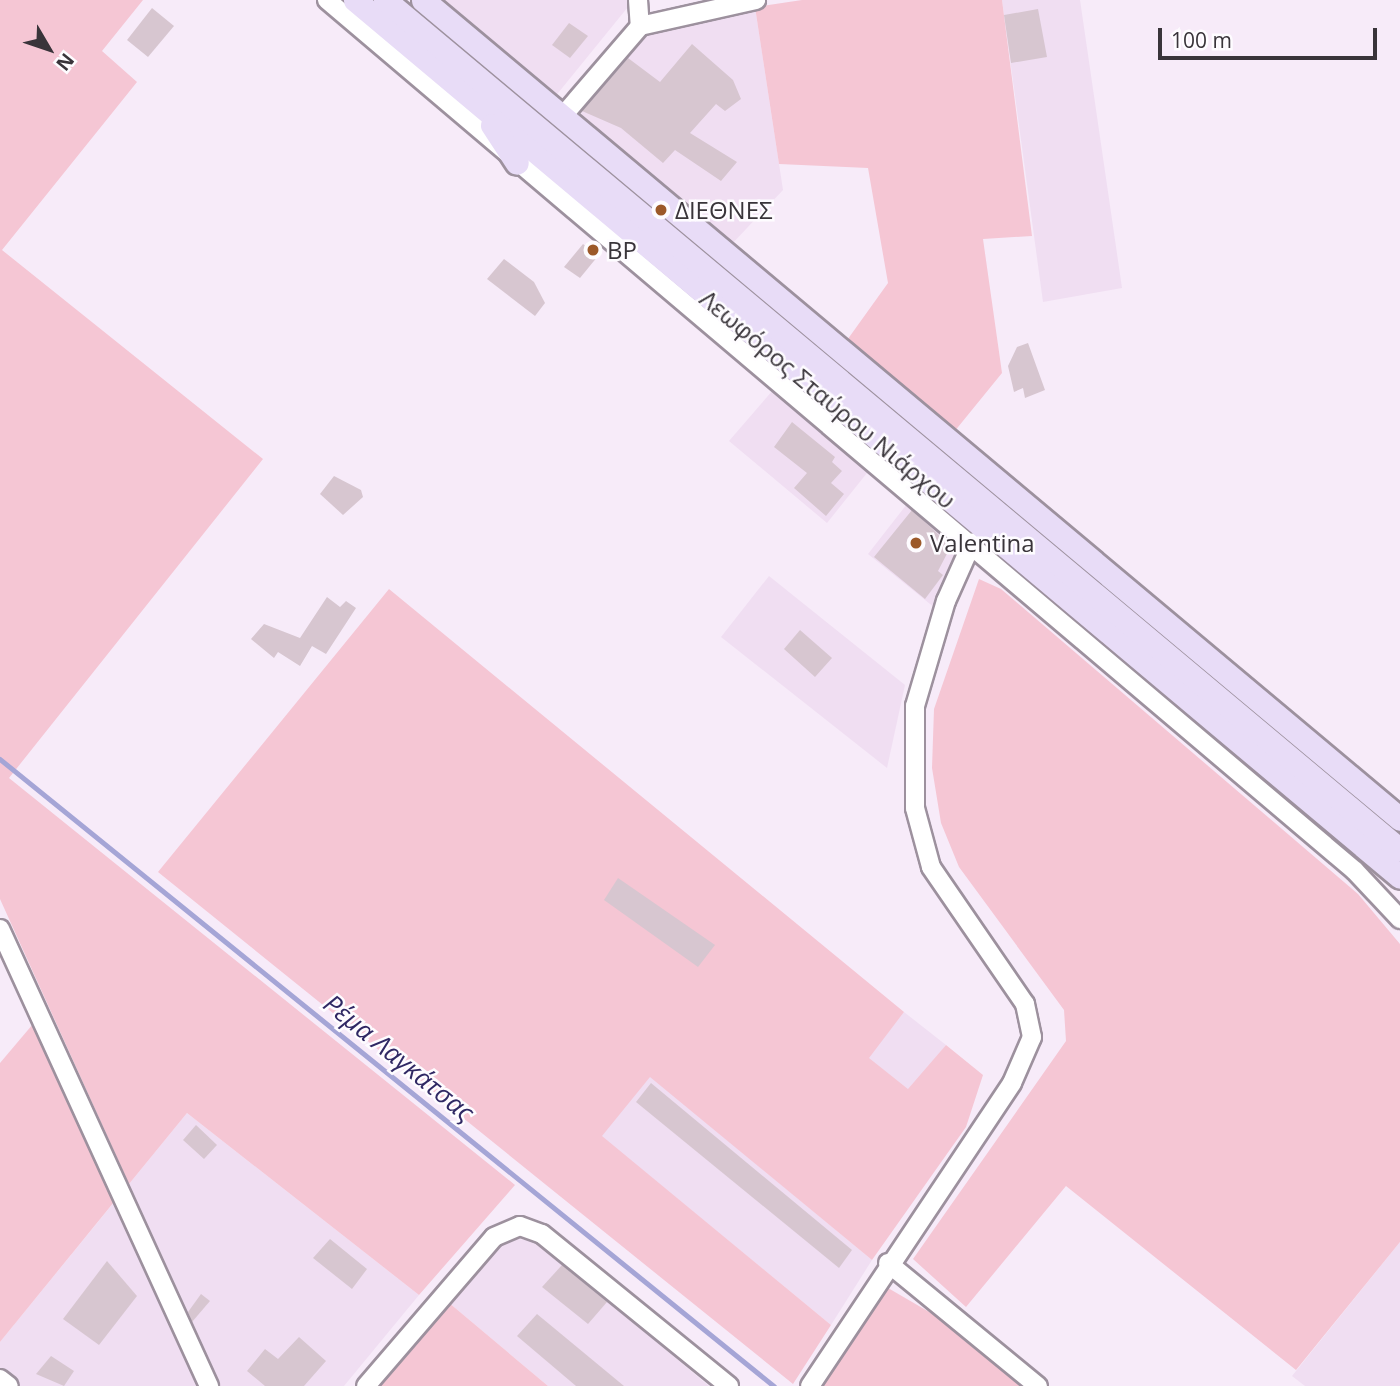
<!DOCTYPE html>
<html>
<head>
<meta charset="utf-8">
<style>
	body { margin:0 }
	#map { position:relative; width:1400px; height:1386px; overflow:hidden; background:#f7ebf9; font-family:"Open Sans",sans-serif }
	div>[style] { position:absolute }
	.built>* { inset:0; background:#f0def2 }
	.green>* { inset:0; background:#f5c6d4 }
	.stream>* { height:4.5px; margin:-2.25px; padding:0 2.25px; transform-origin:2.25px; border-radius:2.25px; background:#a5a5d6 }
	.building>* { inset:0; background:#d7c6d0 }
	.roads { filter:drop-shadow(2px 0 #9d919e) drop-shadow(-2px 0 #9d919e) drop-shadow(0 2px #9d919e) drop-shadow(0 -2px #9d919e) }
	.street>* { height:18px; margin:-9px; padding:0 9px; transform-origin:9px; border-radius:9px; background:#fff }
	.secondary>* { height:23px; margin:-11.5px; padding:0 11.5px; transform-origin:11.5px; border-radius:11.5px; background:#e8dcf7 }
	.dots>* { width:19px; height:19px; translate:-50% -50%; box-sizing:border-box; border:4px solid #fefcff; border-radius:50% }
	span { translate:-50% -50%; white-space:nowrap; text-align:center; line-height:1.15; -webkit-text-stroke:5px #fefcff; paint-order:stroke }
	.poi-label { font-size:24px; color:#39343a }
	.left { translate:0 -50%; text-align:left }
	.street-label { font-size:24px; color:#39343a }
	.water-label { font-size:26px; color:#302864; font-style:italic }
	.north { position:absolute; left:14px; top:14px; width:70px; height:70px; -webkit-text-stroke:5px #fefcff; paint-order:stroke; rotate:129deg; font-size:19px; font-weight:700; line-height:28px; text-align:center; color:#39343a }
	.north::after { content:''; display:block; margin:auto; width:24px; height:32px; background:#39343a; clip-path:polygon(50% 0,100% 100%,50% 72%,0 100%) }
	.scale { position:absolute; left:1158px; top:28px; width:219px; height:32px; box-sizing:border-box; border:4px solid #39343a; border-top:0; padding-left:9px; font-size:21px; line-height:24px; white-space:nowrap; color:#39343a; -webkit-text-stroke:5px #fefcff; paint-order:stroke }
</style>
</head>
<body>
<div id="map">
	<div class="built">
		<div style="clip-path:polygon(437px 0,632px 0,632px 2px,554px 98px)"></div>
		<div style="clip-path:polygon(1002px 0,1080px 0,1122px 288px,1043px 302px)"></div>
		<div style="clip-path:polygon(755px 7px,783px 190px,730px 246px,583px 122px,581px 111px,650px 30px)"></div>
		<div style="clip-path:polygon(773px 390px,958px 545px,935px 608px,868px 554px,907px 504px,867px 473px,827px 523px,729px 441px)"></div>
		<div style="clip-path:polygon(769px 576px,905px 685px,887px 768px,721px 637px)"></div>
		<div style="clip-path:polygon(904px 1012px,946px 1045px,909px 1090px,868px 1058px)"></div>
		<div style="clip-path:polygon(650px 1076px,872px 1260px,831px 1325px,601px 1136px)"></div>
		<div style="clip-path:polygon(187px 1113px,419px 1295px,344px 1386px,9px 1386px,0 1379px,0 1342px)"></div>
		<div style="clip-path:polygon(509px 1238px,536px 1241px,709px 1386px,548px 1386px,448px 1302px)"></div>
		<div style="clip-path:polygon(1400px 1242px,1400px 1386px,1305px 1386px,1292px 1376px)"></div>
	</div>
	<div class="green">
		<div style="clip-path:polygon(0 0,143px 0,102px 51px,137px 82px,2px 250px,263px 459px,9px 778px,515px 1185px,419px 1295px,187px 1113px,129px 1184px,0 899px)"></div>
		<div style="clip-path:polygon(802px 0,1002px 0,1032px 236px,983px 239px,1002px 373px,954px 432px,845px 343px,888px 283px,868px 168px,779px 164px,755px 7px)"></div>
		<div style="clip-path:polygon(979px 579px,1001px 589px,1358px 894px,1400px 944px,1400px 1242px,1296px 1370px,1066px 1186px,966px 1307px,913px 1259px,1066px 1041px,1064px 1010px,959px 867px,941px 823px,932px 768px,934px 709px)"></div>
		<div style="clip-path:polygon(389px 589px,904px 1012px,869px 1058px,908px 1089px,946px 1045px,983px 1075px,966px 1127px,872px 1260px,650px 1077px,602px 1136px,831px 1325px,793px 1384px,158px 872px)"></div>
		<div style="clip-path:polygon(33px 1024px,114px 1202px,0 1342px,0 1063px)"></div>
		<div style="clip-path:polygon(888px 1288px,931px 1313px,1020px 1386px,820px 1386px)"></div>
		<div style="clip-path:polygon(448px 1302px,548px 1386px,379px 1386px)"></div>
	</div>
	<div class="stream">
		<div style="left:0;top:759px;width:996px;rotate:39.01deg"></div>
	</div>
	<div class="building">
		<div style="clip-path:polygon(152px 8px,174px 26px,148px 57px,127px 40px)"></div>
		<div style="clip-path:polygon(1038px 9px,1047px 57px,1011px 63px,1004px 15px)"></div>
		<div style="clip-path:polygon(569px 23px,588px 36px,570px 58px,552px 45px)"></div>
		<div style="clip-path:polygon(692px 44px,733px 80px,741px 99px,725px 111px,716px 104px,690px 133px,737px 162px,721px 181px,675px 150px,663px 163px,621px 128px,582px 111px,628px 58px,660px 82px)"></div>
		<div style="clip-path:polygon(583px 244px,598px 256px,580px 278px,564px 267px)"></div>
		<div style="clip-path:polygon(504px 259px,534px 282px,545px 303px,535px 316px,487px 279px)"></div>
		<div style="clip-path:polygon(1028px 343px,1045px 390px,1025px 398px,1023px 388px,1014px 392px,1008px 366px,1017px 347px)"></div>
		<div style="clip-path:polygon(792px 422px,835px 457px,832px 462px,842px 471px,831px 483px,844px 494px,826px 516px,794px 488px,807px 473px,774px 447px)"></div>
		<div style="clip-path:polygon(334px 476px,361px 490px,363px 497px,343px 515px,320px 494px)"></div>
		<div style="clip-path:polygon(912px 510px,951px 546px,938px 571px,943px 575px,925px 599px,874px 557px)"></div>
		<div style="clip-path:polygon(327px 597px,340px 607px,346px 601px,356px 608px,326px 654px,312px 646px,300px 666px,278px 652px,274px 658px,251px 639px,264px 624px,300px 638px)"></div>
		<div style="clip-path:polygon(800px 630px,832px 658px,815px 677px,784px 649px)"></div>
		<div style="clip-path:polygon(618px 878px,715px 945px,698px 967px,604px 900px)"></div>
		<div style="clip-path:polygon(651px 1083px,852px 1250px,839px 1268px,636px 1102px)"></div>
		<div style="clip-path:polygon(196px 1125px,217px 1145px,204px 1159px,183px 1140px)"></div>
		<div style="clip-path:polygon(330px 1239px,367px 1269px,352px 1289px,313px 1258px)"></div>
		<div style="clip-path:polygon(107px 1261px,137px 1296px,99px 1345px,63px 1319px)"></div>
		<div style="clip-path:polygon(562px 1265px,607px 1302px,588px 1324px,542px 1287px)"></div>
		<div style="clip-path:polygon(201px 1294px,210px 1301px,192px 1322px,188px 1312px)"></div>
		<div style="clip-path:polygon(537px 1314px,624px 1386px,576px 1386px,517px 1336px)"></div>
		<div style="clip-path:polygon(299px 1337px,326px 1361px,304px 1386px,265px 1386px,247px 1371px,265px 1349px,278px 1359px)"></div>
		<div style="clip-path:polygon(51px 1356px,74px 1371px,64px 1386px,36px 1374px)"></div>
	</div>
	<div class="roads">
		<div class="street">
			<div style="left:327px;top:0;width:1347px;rotate:40.27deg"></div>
			<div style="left:1355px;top:871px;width:66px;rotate:46.8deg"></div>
			<div style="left:638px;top:0;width:26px;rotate:86deg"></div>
			<div style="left:561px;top:118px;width:121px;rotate:-49.3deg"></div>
			<div style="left:640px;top:26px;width:119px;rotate:-12.6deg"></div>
			<div style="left:0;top:929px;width:503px;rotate:65.42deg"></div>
			<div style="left:888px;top:1263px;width:194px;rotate:39.4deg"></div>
			<div style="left:0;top:1379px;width:11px;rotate:38deg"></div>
			<div style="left:366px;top:1386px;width:196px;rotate:-49.3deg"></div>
			<div style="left:494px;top:1237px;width:28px;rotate:-23deg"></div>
			<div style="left:520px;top:1226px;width:23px;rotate:20deg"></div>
			<div style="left:542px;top:1234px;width:241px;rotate:39.1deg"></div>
			<div style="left:810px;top:1386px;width:364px;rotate:-56.3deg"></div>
			<div style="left:1012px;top:1083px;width:50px;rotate:-66.5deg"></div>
			<div style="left:1032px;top:1037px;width:34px;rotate:-102deg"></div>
			<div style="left:1025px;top:1004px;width:166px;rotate:-124.5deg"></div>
			<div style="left:931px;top:867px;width:61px;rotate:-105.2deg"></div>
			<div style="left:915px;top:808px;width:102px;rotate:-90deg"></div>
			<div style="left:915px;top:706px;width:109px;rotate:-73.6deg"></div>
			<div style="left:946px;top:601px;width:64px;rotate:-65.9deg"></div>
		</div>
		<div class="secondary">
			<div style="left:355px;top:0;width:1364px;rotate:40deg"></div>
			<div style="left:385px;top:0;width:1324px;rotate:39.94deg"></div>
			<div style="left:423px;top:0;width:1275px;rotate:39.97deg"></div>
			<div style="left:492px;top:125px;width:45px;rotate:56.7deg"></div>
		</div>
	</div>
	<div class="dots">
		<div style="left:661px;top:210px;background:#9c5929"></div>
		<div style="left:593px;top:250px;background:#9c5929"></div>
		<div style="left:916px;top:543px;background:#9c5929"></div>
	</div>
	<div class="poi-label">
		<span class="left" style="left:675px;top:210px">ΔΙΕΘΝΕΣ</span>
		<span class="left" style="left:607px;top:250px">BP</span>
		<span class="left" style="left:930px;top:543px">Valentina</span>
	</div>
	<div class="street-label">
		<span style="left:828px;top:399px;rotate:40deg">Λεωφόρος Σταύρου Νιάρχου</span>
	</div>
	<div class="water-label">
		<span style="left:399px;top:1058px;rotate:39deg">Ρέμα Λαγκάτσας</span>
	</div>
	<div class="north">N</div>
	<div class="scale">100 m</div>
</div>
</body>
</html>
